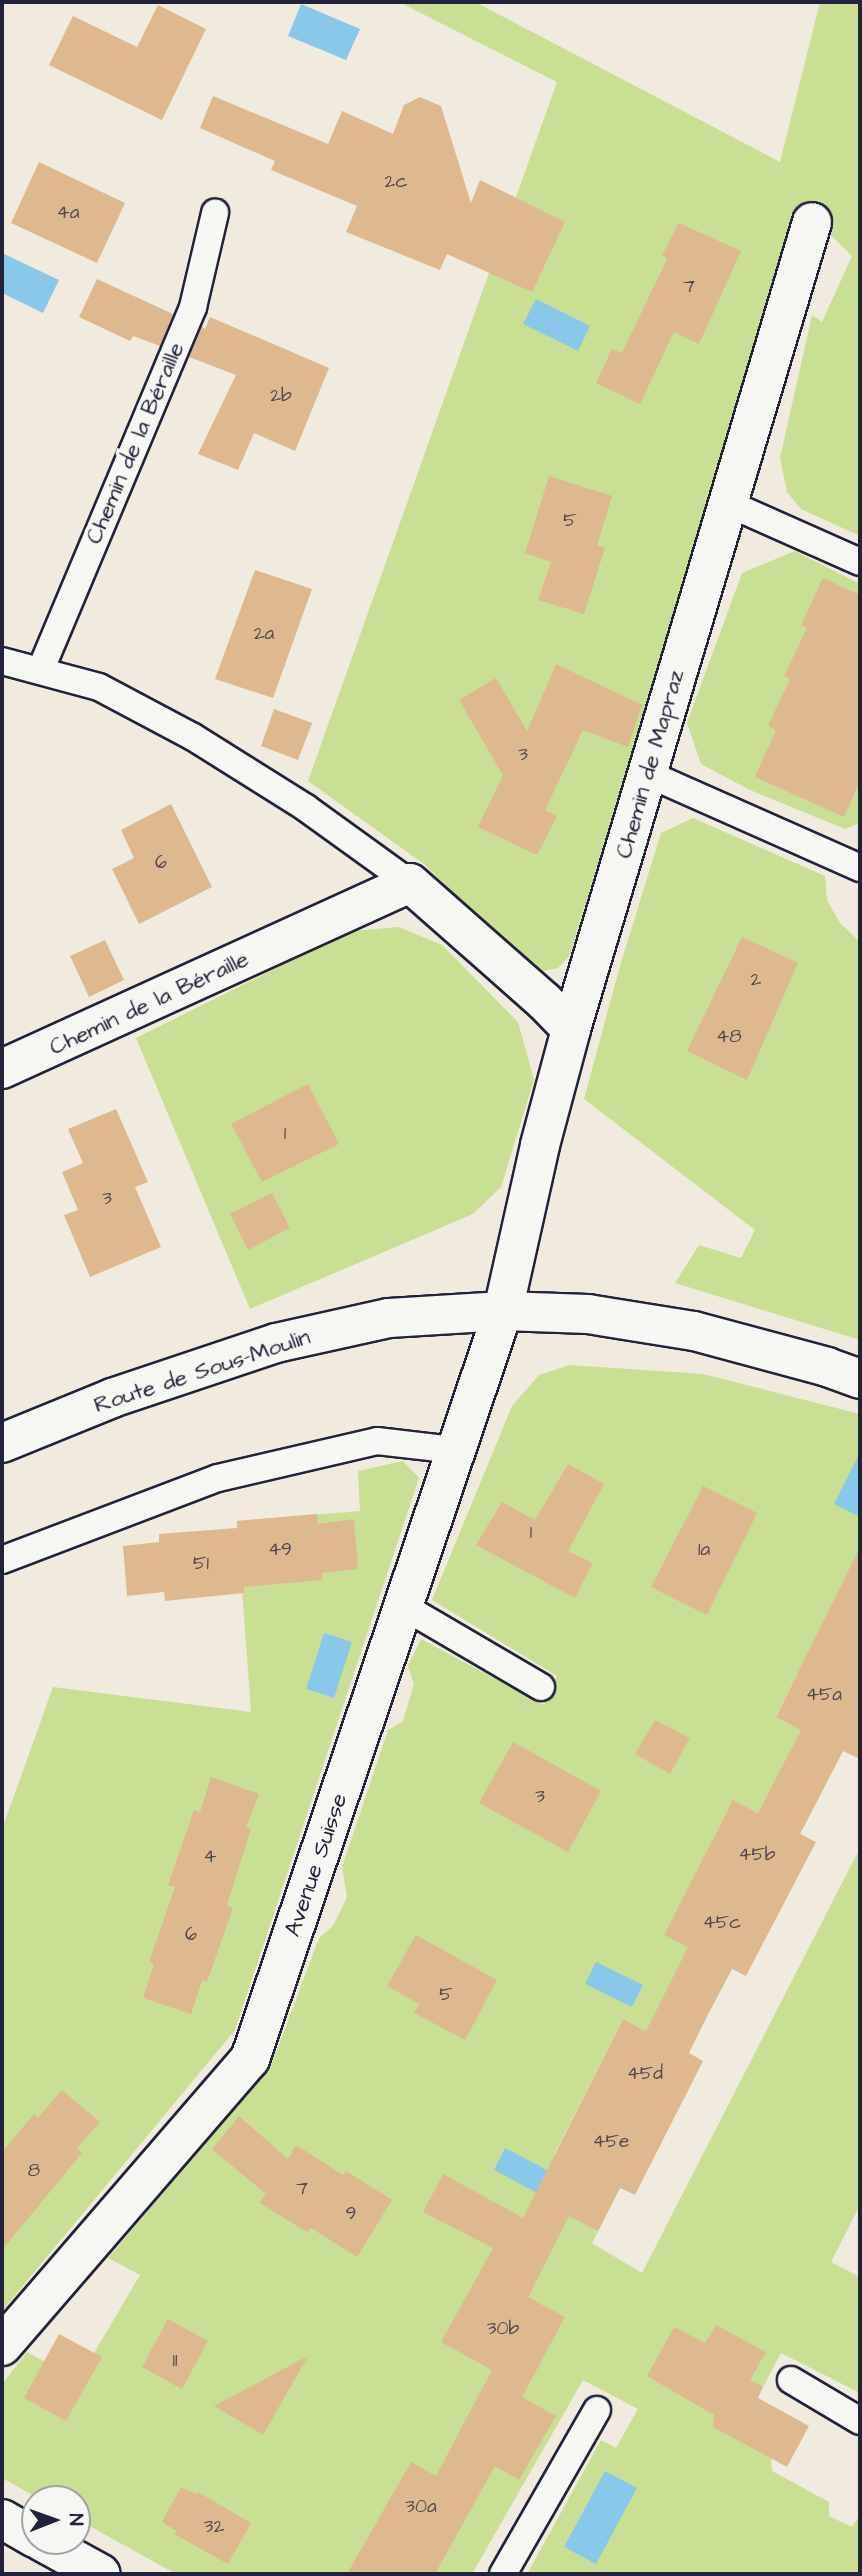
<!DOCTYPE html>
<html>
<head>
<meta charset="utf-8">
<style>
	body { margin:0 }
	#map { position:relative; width:862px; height:2576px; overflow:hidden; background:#f1eade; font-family:"Architects Daughter",sans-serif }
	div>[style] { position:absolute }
	.green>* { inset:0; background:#c9df94 }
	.water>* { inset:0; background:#8ac8ea }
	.building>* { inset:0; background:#deb98f }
	.roads { filter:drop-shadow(2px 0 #22223b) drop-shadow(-2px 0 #22223b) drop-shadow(0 2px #22223b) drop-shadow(0 -2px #22223b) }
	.service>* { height:26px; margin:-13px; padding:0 13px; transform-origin:13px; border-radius:13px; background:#f6f6f2 }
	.minor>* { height:38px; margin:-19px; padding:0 19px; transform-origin:19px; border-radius:19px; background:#f6f6f2 }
	.secondary>* { height:38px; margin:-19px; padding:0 19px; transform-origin:19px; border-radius:19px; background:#f6f6f2 }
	span { translate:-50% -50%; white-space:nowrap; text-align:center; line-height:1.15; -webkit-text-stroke:7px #f6f6f2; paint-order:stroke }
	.number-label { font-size:19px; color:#514850 }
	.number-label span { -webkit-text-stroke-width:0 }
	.street-label { font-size:23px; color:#22223b }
	.frame { position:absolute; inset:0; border:4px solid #22223b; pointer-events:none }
	.north { position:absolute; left:21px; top:2485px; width:70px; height:70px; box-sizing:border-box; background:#f6f6f2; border:2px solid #a1a1a9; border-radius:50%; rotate:89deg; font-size:19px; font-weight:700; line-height:28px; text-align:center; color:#22223b }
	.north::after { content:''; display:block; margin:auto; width:24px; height:32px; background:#22223b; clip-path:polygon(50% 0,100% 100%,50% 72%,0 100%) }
</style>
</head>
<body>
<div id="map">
	<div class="green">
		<div style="clip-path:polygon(399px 2px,475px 2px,780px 162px,820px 2px,860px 2px,860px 536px,801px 509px,787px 492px,780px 458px,812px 315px,822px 322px,852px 256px,804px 209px,647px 700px,570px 955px,558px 968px,543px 971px,525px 965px,424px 864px,308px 781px,557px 82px)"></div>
		<div style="clip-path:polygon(795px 551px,860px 584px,860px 823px,845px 829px,750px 790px,701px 764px,687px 723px,742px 573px)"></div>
		<div style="clip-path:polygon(693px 818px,825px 876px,827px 900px,840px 923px,860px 942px,860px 1340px,675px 1283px,699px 1245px,741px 1258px,755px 1230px,584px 1099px,620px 966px,661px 833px)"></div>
		<div style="clip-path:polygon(399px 927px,442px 945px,518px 1022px,534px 1080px,501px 1187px,473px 1214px,250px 1309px,136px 1038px,351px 931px)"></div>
		<div style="clip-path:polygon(570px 1365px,703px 1374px,860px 1414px,860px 1589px,845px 1581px,776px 1716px,843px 1751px,800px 1834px,734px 1801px,732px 1969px,688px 2053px,623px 2019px,554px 2155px,620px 2188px,592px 2243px,642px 2273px,860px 1848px,860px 2205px,831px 2262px,860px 2277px,860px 2393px,781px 2353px,736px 2438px,771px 2458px,772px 2471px,829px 2502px,829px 2516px,852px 2527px,860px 2515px,860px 2574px,527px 2574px,601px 2440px,616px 2448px,638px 2409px,583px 2380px,472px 2574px,176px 2574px,77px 2519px,77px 2499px,40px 2499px,2px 2478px,2px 2384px,27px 2352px,78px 2380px,140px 2275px,108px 2258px,271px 2066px,319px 1938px,333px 1926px,347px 1897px,342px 1867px,388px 1730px,403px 1721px,414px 1684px,408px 1666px,421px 1639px,544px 1705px,557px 1676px,432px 1600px,512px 1406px,539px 1375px)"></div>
		<div style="clip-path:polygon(403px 1461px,419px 1478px,235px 2030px,2px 2311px,2px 1829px,53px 1687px,251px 1712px,237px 1521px,360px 1511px,358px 1471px)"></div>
	</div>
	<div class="water">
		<div style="clip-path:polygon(301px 4px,360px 29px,346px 60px,288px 36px)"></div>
		<div style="clip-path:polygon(2px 253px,59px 280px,43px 313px,2px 293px)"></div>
		<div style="clip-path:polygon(536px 299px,590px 326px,578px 351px,523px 324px)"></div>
		<div style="clip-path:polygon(860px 1452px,860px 1517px,834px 1504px)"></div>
		<div style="clip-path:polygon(324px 1633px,352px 1642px,334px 1698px,306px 1689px)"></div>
		<div style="clip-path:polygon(596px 1962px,643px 1985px,632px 2007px,585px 1984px)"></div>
		<div style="clip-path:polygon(505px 2148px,553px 2173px,541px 2195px,494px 2170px)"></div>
		<div style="clip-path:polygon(605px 2471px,637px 2488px,596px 2564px,564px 2547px)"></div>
	</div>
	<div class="building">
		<div style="clip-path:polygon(158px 5px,206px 29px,162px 120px,49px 65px,73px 16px,137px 47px)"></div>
		<div style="clip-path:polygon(213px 96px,328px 144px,342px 111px,393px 134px,404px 105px,420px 97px,441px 106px,471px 203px,480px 180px,565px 222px,532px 292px,447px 254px,440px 270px,346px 232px,357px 206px,271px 170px,275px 161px,200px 128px)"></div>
		<div style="clip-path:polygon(39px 162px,125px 203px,97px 263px,11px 223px)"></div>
		<div style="clip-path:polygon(679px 223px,741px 251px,699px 344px,674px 332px,640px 404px,596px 383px,612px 349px,622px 353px,667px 259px,662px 255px)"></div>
		<div style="clip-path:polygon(97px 279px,173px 314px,160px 346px,133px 336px,130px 341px,79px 317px)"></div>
		<div style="clip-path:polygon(210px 317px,329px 368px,295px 451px,254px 433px,238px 470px,198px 454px,236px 375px,189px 357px,202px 327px,205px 329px)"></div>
		<div style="clip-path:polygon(549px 476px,612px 496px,597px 546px,605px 548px,584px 614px,538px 600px,551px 562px,525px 553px)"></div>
		<div style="clip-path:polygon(255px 570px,312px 589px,273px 698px,215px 679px)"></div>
		<div style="clip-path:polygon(823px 578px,860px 595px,860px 781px,844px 817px,755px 777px,776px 730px,768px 726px,790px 679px,784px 676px,807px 628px,801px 625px)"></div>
		<div style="clip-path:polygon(556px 664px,642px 705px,628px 747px,583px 730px,545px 810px,557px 816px,537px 855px,478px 827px,503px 775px,459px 700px,496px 678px,527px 731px)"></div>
		<div style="clip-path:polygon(274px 709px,312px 723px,298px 760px,261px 746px)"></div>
		<div style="clip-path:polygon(171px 804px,212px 887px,139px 924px,112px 869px,134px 858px,121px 830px)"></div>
		<div style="clip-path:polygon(742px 937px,798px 963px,747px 1080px,687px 1051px)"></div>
		<div style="clip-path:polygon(105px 940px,124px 980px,89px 997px,70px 956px)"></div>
		<div style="clip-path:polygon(308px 1084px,339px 1144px,262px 1182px,231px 1124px)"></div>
		<div style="clip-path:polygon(116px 1109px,148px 1182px,135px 1187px,161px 1247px,90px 1277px,64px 1215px,78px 1210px,62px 1172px,83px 1163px,68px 1129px)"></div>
		<div style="clip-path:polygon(272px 1193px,290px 1228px,248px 1250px,230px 1214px)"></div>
		<div style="clip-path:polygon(568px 1464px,604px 1484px,568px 1551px,593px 1563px,575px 1598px,476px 1545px,502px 1502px,535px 1520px)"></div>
		<div style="clip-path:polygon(703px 1486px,757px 1513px,707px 1615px,651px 1587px)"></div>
		<div style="clip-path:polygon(317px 1514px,318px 1524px,354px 1519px,358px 1569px,322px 1573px,322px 1580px,244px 1587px,244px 1593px,165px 1601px,164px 1592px,127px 1596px,123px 1546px,159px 1542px,159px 1534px,237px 1528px,237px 1521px)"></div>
		<div style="clip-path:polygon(860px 1547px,860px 1759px,843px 1751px,800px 1834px,816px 1842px,746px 1976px,732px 1969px,709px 2012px,689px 2053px,703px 2061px,635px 2195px,620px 2188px,598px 2231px,569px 2216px,528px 2297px,565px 2317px,522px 2397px,556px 2416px,519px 2480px,495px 2466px,435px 2574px,347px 2574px,411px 2462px,436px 2476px,492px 2370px,441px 2342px,493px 2248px,423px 2212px,443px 2174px,523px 2218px,623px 2019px,646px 2031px,688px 1947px,664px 1935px,733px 1800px,758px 1813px,801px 1730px,776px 1717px)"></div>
		<div style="clip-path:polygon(655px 1720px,690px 1738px,670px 1774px,635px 1754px)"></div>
		<div style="clip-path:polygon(513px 1742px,601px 1791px,568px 1852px,479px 1803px)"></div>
		<div style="clip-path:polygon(211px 1777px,259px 1794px,246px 1828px,251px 1829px,227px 1905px,233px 1908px,207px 1982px,202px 1981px,191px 2014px,143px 1998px,154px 1964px,149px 1962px,175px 1887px,168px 1885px,194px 1810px,200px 1812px)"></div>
		<div style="clip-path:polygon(416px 1935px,497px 1980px,465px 2040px,414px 2013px,419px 2004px,387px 1986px)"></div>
		<div style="clip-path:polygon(62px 2090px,100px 2122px,77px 2148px,82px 2153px,2px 2250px,2px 2152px,34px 2114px,38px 2118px)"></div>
		<div style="clip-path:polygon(239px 2116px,288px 2159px,296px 2145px,343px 2175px,346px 2171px,392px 2200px,357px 2257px,311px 2228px,307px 2232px,260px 2203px,266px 2194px,212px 2149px)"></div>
		<div style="clip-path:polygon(168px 2319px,208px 2341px,182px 2389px,142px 2367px)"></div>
		<div style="clip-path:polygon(716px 2325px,766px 2352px,750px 2380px,763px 2387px,758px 2398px,809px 2426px,787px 2467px,713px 2427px,714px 2415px,647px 2376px,674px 2327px,705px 2343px)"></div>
		<div style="clip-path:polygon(59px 2334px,102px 2357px,66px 2421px,24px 2398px)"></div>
		<div style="clip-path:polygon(308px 2356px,263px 2435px,214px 2406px)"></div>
		<div style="clip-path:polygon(181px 2487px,196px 2494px,198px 2492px,251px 2523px,228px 2564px,174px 2534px,177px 2531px,162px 2522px)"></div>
	</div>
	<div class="roads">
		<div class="service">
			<div style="left:727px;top:503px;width:145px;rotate:23.9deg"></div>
			<div style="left:2px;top:661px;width:100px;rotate:15deg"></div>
			<div style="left:99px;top:687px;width:106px;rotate:28deg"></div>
			<div style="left:193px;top:737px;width:133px;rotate:32.1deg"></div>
			<div style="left:306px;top:808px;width:128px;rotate:35.8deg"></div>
			<div style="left:41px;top:669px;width:393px;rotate:-67.2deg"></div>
			<div style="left:193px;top:307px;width:97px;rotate:-76.8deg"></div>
			<div style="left:648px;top:774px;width:232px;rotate:23.9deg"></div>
			<div style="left:2px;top:1560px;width:231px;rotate:-20.8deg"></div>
			<div style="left:218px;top:1478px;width:163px;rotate:-13.1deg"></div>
			<div style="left:377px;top:1441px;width:79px;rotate:6.6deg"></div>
			<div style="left:403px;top:1606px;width:160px;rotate:30.4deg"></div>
			<div style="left:791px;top:2380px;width:80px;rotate:30.7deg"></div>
			<div style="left:503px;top:2574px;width:189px;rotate:-60.2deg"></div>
		</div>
		<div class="minor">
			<div style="left:2px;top:1069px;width:448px;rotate:-24.5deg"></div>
			<div style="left:410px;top:883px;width:179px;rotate:41.4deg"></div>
			<div style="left:544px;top:1001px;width:39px;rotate:46deg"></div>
			<div style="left:2px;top:2346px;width:379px;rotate:-49.2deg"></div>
			<div style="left:250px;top:2059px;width:790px;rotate:-71.31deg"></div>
			<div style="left:503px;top:1311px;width:170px;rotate:-77.4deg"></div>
			<div style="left:540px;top:1145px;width:120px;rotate:-75deg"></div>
			<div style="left:571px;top:1029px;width:842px;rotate:-73.37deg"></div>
			<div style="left:2px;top:2519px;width:38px;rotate:30deg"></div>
			<div style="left:41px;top:2541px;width:68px;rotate:28.8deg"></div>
		</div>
		<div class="secondary">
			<div style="left:2px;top:1443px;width:119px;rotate:-22.2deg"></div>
			<div style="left:112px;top:1398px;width:173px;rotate:-18.5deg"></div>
			<div style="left:276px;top:1343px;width:116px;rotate:-12.5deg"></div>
			<div style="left:389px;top:1318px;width:114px;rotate:-3.5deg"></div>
			<div style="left:503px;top:1311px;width:85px;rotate:2deg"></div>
			<div style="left:588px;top:1314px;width:107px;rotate:9.1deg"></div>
			<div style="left:694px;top:1331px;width:138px;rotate:15.1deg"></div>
			<div style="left:827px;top:1367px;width:35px;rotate:20deg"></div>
		</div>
	</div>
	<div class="number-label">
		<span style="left:396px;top:182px">2c</span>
		<span style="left:68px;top:213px">4a</span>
		<span style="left:689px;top:287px">7</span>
		<span style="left:281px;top:396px">2b</span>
		<span style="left:570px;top:521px">5</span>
		<span style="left:264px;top:634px">2a</span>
		<span style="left:523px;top:755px">3</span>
		<span style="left:161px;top:863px">6</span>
		<span style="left:756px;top:980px">2</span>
		<span style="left:729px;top:1037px">48</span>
		<span style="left:285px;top:1134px">1</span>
		<span style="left:107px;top:1199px">3</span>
		<span style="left:531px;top:1533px">1</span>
		<span style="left:280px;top:1550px">49</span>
		<span style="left:704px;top:1550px">1a</span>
		<span style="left:201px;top:1564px">51</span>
		<span style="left:824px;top:1695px">45a</span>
		<span style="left:540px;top:1797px">3</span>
		<span style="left:757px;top:1855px">45b</span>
		<span style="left:210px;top:1857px">4</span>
		<span style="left:722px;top:1923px">45c</span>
		<span style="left:191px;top:1935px">6</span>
		<span style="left:446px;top:1995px">5</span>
		<span style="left:645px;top:2074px">45d</span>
		<span style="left:611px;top:2142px">45e</span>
		<span style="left:34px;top:2171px">8</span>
		<span style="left:302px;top:2189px">7</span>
		<span style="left:351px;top:2214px">9</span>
		<span style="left:503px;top:2329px">30b</span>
		<span style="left:175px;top:2361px">11</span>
		<span style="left:421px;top:2507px">30a</span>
		<span style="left:214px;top:2527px">32</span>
	</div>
	<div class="street-label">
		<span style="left:135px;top:443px;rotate:-67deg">Chemin de la Béraille</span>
		<span style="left:650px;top:764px;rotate:-74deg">Chemin de Mapraz</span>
		<span style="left:149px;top:1003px;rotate:-25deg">Chemin de la Béraille</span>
		<span style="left:202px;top:1371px;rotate:-18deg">Route de Sous-Moulin</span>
		<span style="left:316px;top:1865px;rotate:-71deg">Avenue Suisse</span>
	</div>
	<div class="frame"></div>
	<div class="north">N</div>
</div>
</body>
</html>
